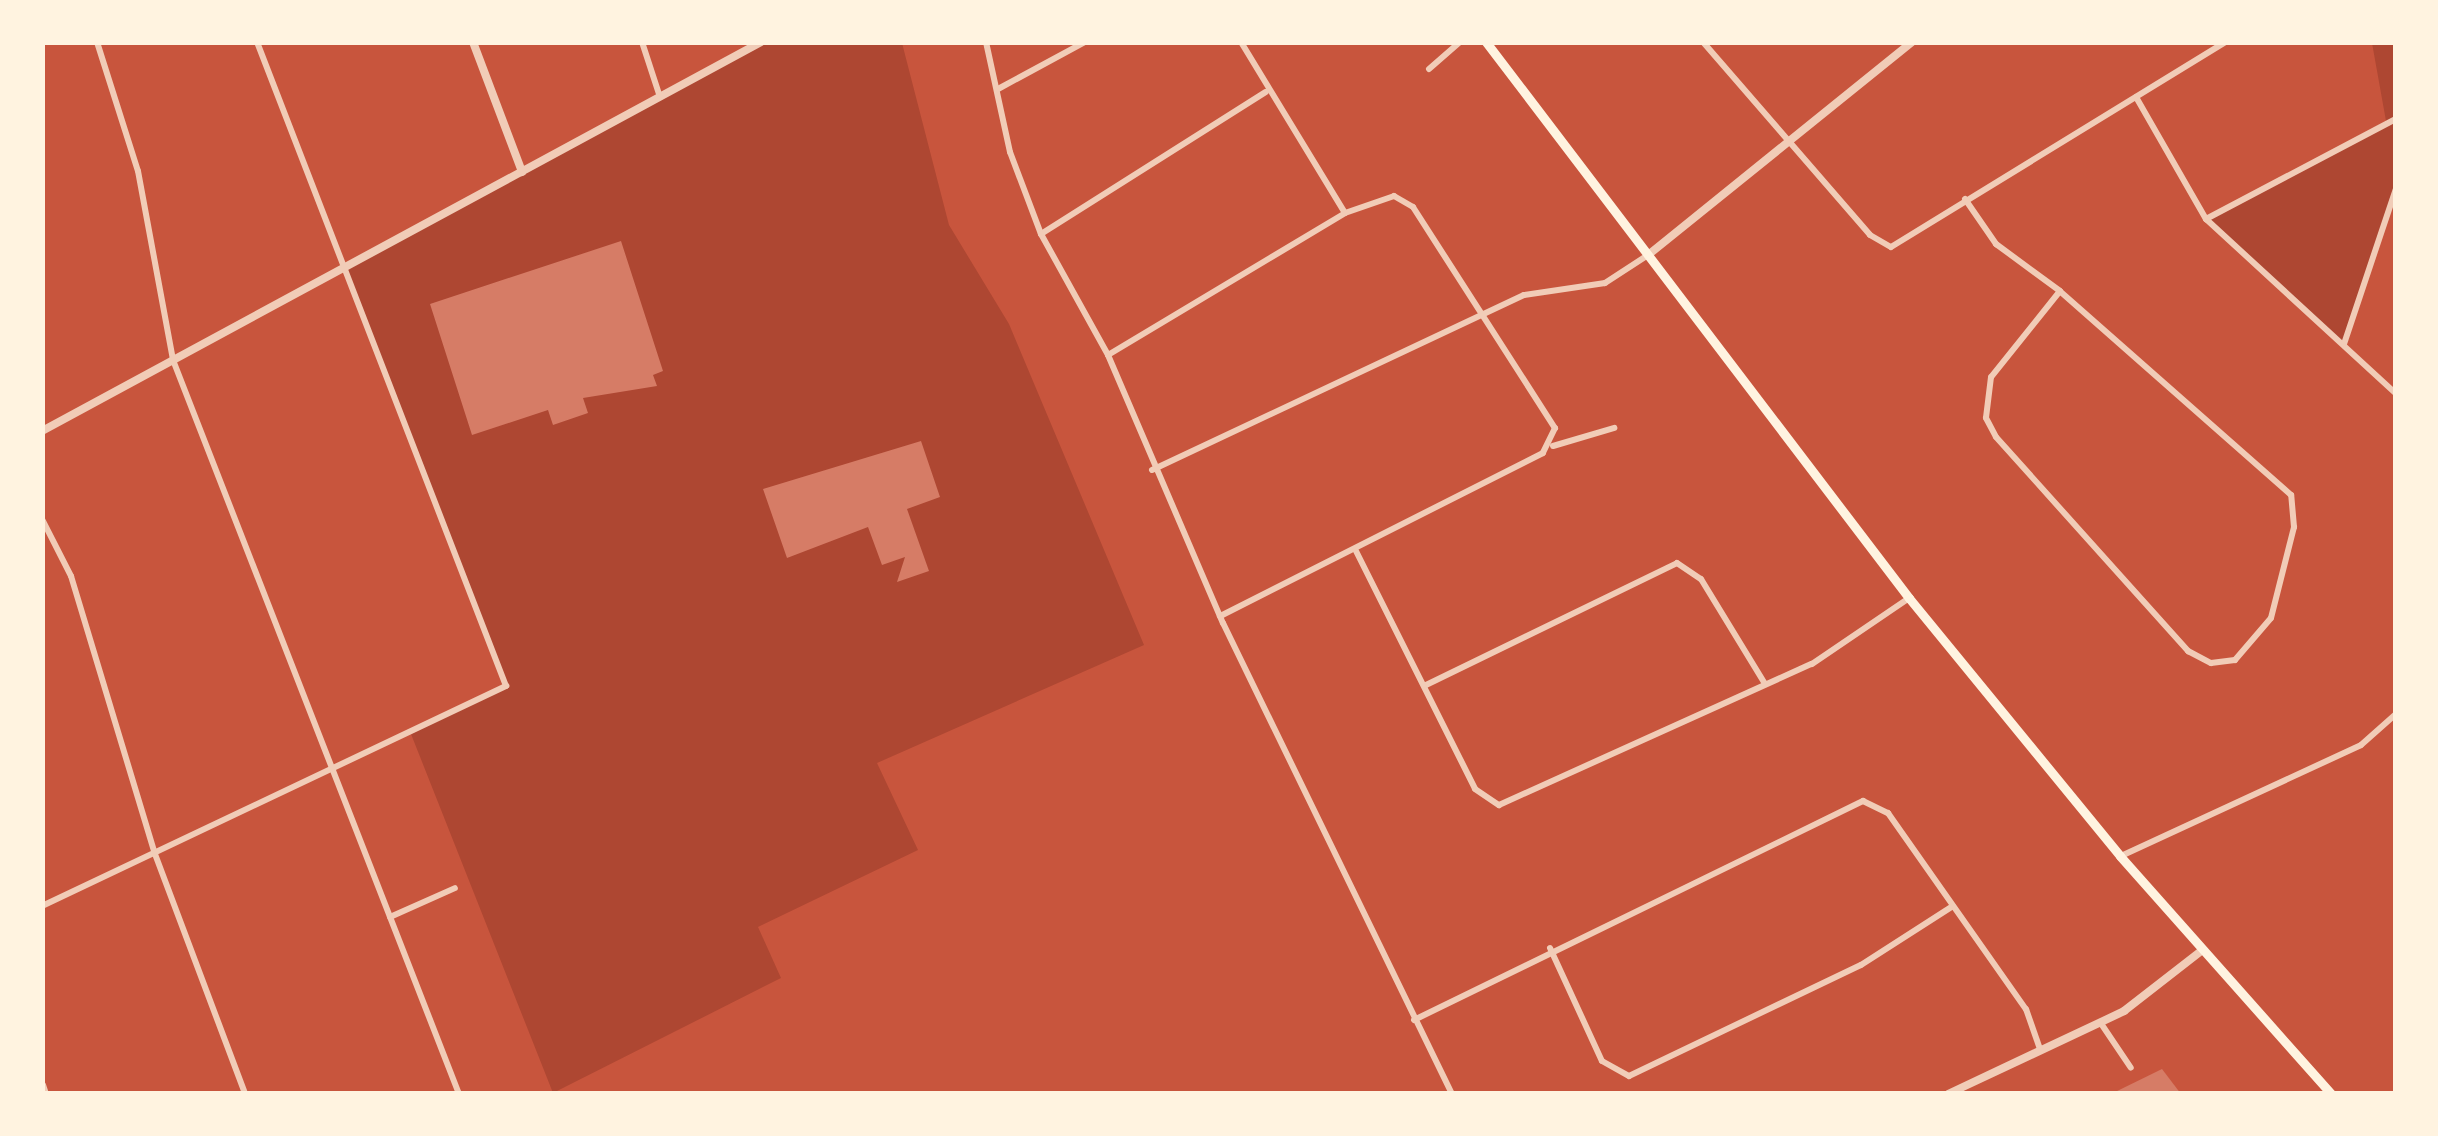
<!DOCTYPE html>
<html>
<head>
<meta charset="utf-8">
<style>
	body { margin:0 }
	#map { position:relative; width:2438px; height:1136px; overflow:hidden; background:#c8553d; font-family:"Titillium Web",sans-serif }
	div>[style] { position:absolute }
	.green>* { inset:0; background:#ae4732 }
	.building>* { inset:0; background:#d67c66 }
	.minor>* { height:6px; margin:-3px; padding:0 3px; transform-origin:3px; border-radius:3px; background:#f1ccb7 }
	.tertiary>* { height:8px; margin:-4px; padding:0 4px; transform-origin:4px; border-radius:4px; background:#f1ccb7 }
	.secondary>* { height:9px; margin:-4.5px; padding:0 4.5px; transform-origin:4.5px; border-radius:4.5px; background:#fff3e0 }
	span { translate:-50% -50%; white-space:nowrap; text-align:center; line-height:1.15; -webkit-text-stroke:9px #fff3e0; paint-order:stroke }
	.frame { position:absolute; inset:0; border:45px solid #fff3e0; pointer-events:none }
</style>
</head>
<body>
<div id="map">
	<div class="green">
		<div style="clip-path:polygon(761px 43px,902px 43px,949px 225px,1009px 324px,1144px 645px,877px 763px,918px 850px,758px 927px,781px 978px,553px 1093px,411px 734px,506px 687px,344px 268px)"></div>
		<div style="clip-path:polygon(2372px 43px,2395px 43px,2395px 189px,2344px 345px,2206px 219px,2386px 121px)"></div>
	</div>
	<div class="building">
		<div style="clip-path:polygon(621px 241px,663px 371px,653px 375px,657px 386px,583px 398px,588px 413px,553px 425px,548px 410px,472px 435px,430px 304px)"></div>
		<div style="clip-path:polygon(921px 441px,940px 497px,907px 509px,929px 571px,897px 582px,905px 557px,882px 565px,868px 527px,787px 558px,763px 489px)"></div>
		<div style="clip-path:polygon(2162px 1069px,2181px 1094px,2111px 1094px)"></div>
	</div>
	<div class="minor">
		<div style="left:97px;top:42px;width:135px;rotate:72.4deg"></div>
		<div style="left:138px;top:171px;width:192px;rotate:79.5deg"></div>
		<div style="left:173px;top:360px;width:788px;rotate:68.71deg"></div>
		<div style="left:642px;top:42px;width:58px;rotate:71.9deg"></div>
		<div style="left:986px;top:42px;width:113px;rotate:77.7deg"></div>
		<div style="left:1010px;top:152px;width:88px;rotate:69.3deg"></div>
		<div style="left:1041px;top:234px;width:138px;rotate:61deg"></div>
		<div style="left:1108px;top:355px;width:292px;rotate:66.8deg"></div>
		<div style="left:1223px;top:623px;width:524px;rotate:64.07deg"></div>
		<div style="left:1241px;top:42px;width:200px;rotate:58.7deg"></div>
		<div style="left:1703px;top:42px;width:255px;rotate:49.1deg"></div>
		<div style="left:1870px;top:235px;width:24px;rotate:30deg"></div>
		<div style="left:1891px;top:247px;width:392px;rotate:-31.5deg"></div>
		<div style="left:1429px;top:69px;width:41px;rotate:-41.1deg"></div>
		<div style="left:998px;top:89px;width:99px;rotate:-28.4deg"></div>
		<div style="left:2136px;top:97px;width:141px;rotate:60.2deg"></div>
		<div style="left:2206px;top:219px;width:258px;rotate:42.6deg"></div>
		<div style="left:1965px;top:199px;width:55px;rotate:55.4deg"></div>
		<div style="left:1996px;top:244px;width:79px;rotate:36.3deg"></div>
		<div style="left:2060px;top:291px;width:110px;rotate:128.7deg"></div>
		<div style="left:1991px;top:377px;width:41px;rotate:97deg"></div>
		<div style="left:1986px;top:418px;width:21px;rotate:62deg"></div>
		<div style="left:1996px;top:437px;width:288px;rotate:48.1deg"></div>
		<div style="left:2188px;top:651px;width:26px;rotate:28deg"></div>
		<div style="left:2211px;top:663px;width:24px;rotate:-7deg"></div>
		<div style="left:2235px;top:660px;width:55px;rotate:-49.4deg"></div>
		<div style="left:2271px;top:618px;width:94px;rotate:-75.8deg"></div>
		<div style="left:2294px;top:527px;width:32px;rotate:-95deg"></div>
		<div style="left:2291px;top:495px;width:308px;rotate:-138.6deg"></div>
		<div style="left:2206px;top:219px;width:215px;rotate:-27.8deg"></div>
		<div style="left:1041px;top:234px;width:266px;rotate:-32.3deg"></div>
		<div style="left:2344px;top:344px;width:163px;rotate:-71.5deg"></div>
		<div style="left:1108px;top:355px;width:276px;rotate:-30.9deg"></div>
		<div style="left:1345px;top:213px;width:52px;rotate:-19.1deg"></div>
		<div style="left:1394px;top:196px;width:22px;rotate:30deg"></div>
		<div style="left:1413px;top:207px;width:263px;rotate:57.3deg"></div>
		<div style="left:1555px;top:428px;width:28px;rotate:116deg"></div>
		<div style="left:1543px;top:453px;width:362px;rotate:153.2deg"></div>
		<div style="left:1553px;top:446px;width:64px;rotate:-16.4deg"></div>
		<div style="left:1152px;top:470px;width:411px;rotate:-25.2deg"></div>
		<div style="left:1524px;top:295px;width:82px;rotate:-8.4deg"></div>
		<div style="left:1605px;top:283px;width:51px;rotate:-33.1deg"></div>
		<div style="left:42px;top:519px;width:64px;rotate:63deg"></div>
		<div style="left:71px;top:576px;width:290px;rotate:73.2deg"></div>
		<div style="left:155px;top:854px;width:256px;rotate:69.4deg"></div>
		<div style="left:1355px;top:549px;width:268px;rotate:63.4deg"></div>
		<div style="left:1475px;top:789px;width:29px;rotate:34deg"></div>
		<div style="left:1499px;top:805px;width:343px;rotate:-24.3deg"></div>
		<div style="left:1812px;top:664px;width:117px;rotate:-34.2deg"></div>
		<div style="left:1426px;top:685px;width:279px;rotate:-25.9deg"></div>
		<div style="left:1677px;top:563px;width:29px;rotate:34deg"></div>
		<div style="left:1701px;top:579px;width:123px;rotate:58.6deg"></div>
		<div style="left:2121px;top:856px;width:264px;rotate:-24.8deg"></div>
		<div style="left:2361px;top:745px;width:47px;rotate:-41.5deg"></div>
		<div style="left:42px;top:906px;width:514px;rotate:-25.37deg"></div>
		<div style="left:506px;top:686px;width:690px;rotate:-111.14deg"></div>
		<div style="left:390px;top:917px;width:71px;rotate:-24deg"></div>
		<div style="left:1550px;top:948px;width:124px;rotate:65.3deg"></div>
		<div style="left:1602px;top:1061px;width:31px;rotate:29deg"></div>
		<div style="left:1629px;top:1076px;width:257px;rotate:-25.6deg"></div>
		<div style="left:1861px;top:965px;width:109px;rotate:-32.7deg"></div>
		<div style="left:1414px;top:1020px;width:500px;rotate:-26deg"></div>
		<div style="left:1863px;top:801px;width:28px;rotate:26deg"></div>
		<div style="left:1888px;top:813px;width:240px;rotate:54.9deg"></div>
		<div style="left:2026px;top:1009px;width:42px;rotate:70.7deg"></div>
		<div style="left:2100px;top:1022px;width:55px;rotate:56deg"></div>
	</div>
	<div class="tertiary">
		<div style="left:473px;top:42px;width:139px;rotate:69.3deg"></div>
		<div style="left:1648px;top:255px;width:339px;rotate:-38.9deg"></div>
		<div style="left:42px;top:431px;width:817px;rotate:-28.41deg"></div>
		<div style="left:42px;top:1085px;width:9px;rotate:72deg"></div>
		<div style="left:1948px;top:1094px;width:195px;rotate:-25.2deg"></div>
		<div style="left:2124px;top:1011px;width:98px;rotate:-37.9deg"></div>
	</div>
	<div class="secondary">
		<div style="left:1486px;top:42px;width:699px;rotate:52.74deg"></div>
		<div style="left:1909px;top:598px;width:333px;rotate:50.7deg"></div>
		<div style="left:2120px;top:856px;width:318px;rotate:48.4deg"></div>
	</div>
	<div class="frame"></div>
</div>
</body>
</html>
